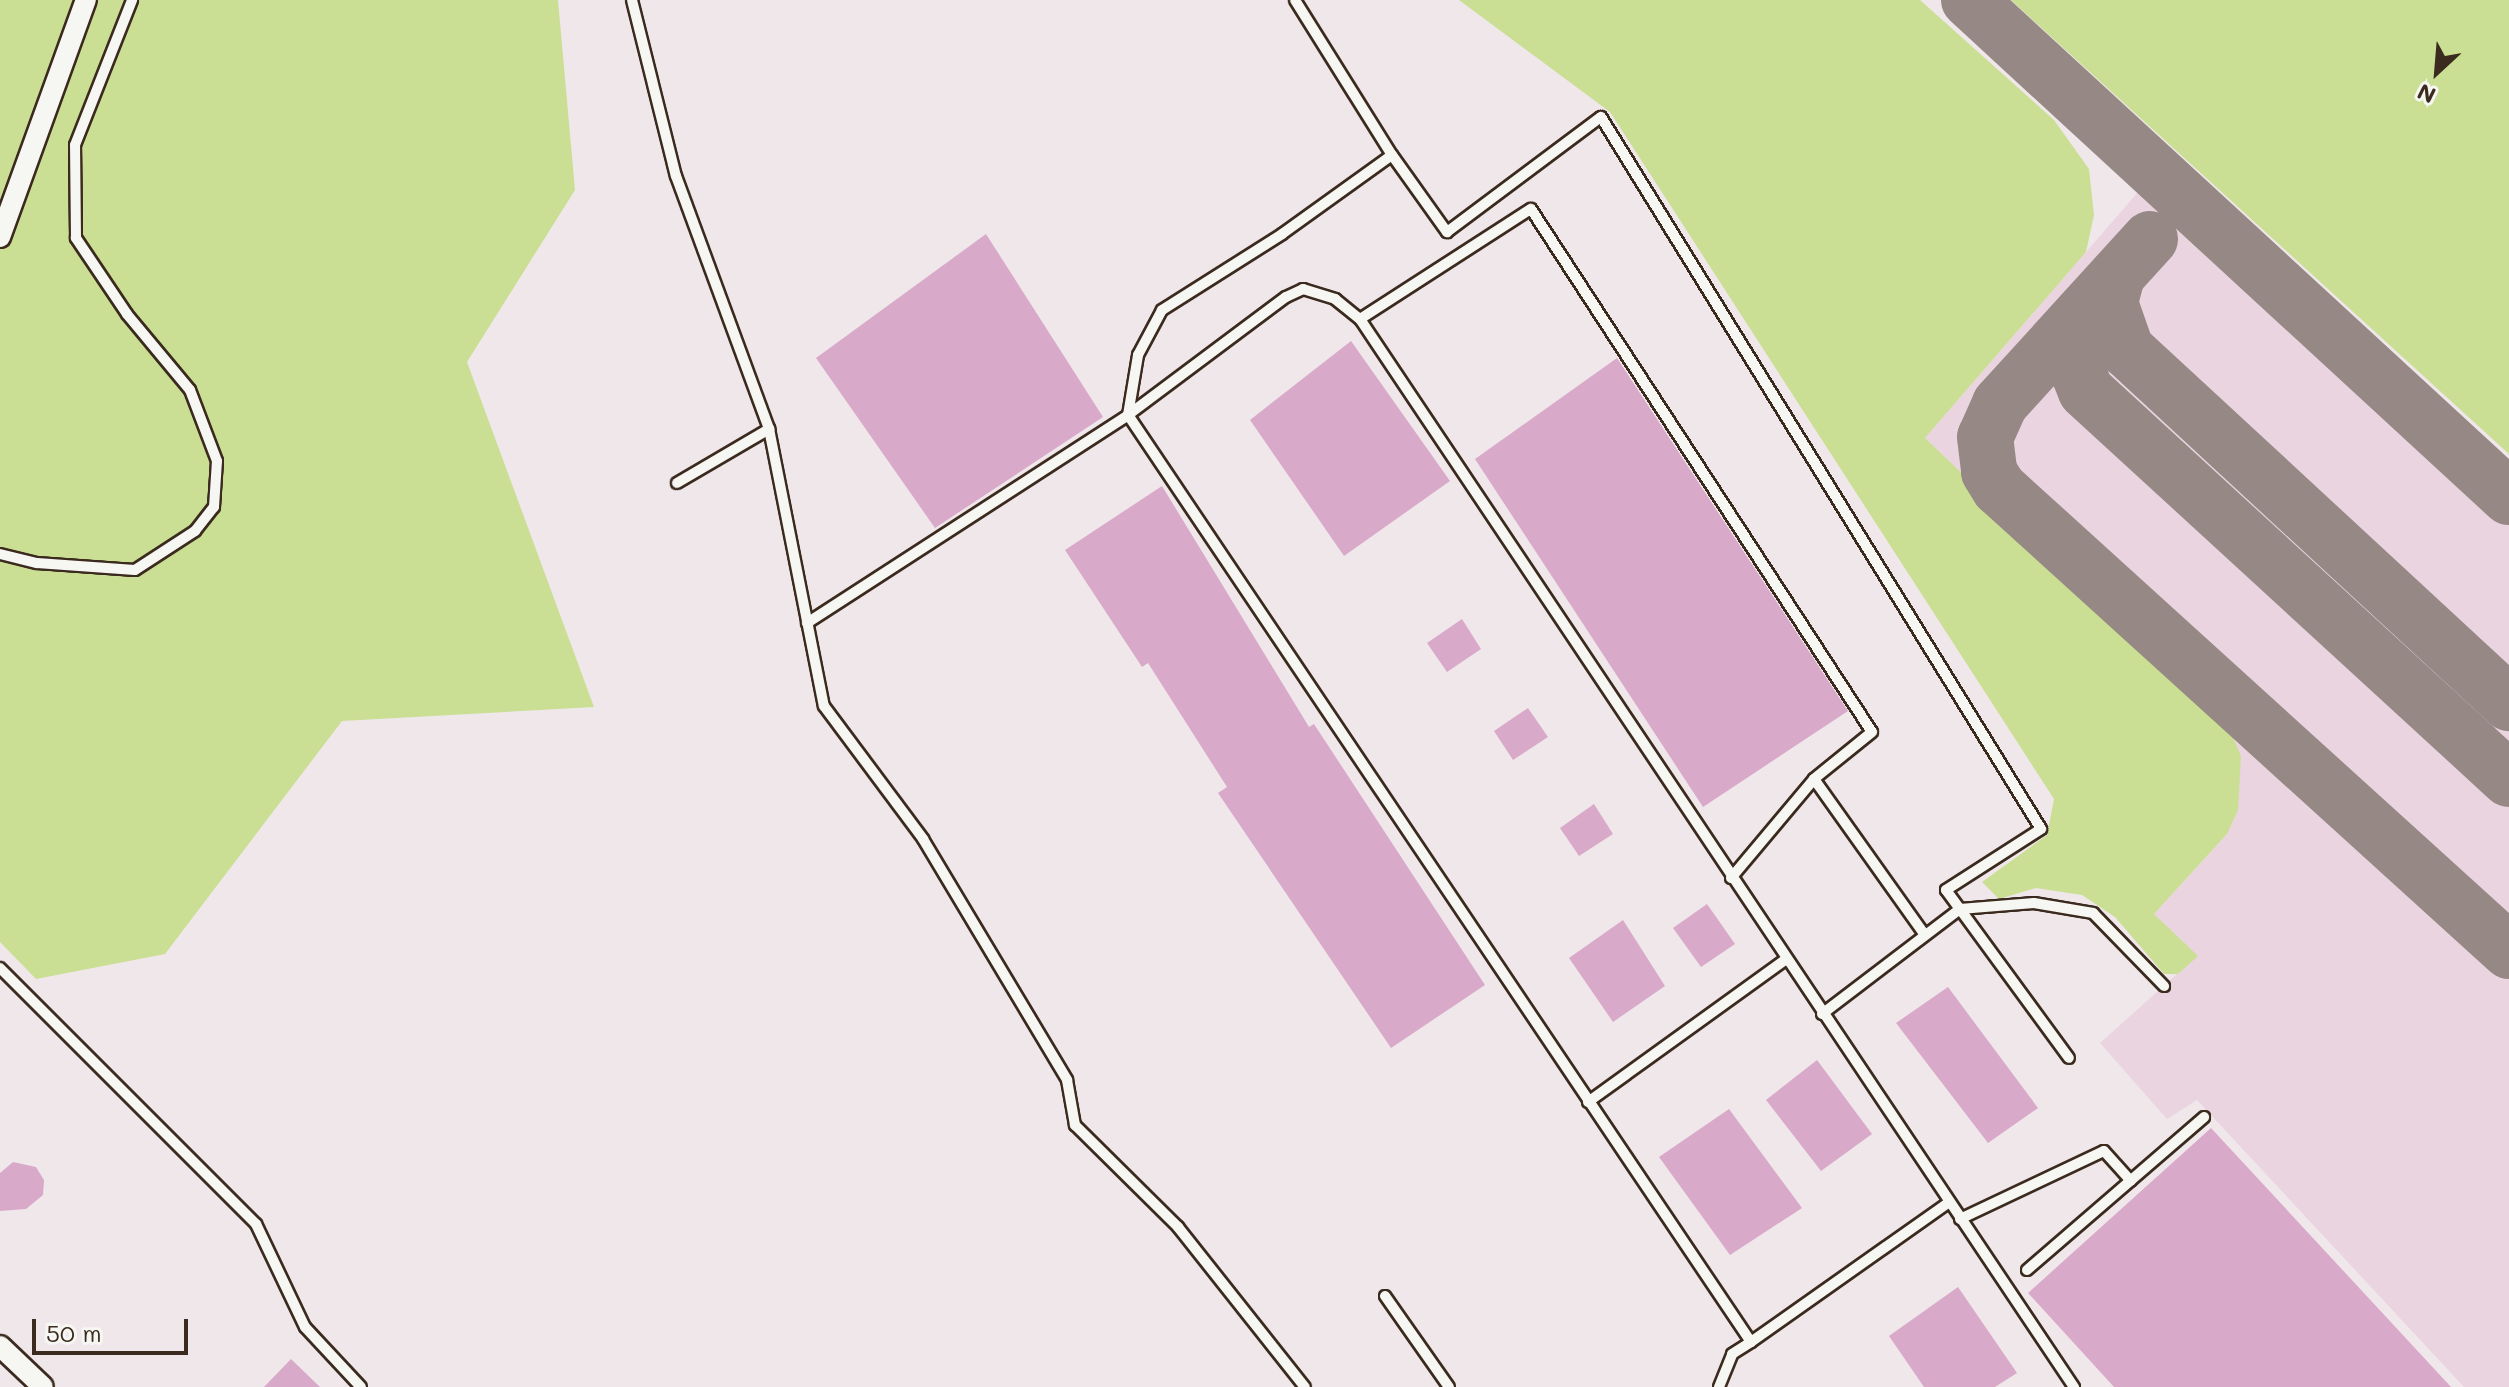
<!DOCTYPE html>
<html>
<head>
<meta charset="utf-8">
<style>
	body { margin:0 }
	#map { position:relative; width:2509px; height:1387px; overflow:hidden; background:#f0e7ea; font-family:Mali,sans-serif }
	div>[style] { position:absolute }
	.built>* { inset:0; background:#e9d4e0 }
	.green>* { inset:0; background:#cadf94 }
	.taxiway>* { height:56px; margin:-28px; padding:0 28px; transform-origin:28px; border-radius:28px; background:#968884 }
	.building>* { inset:0; background:#d9a9c9 }
	.roads { filter:drop-shadow(2px 0 #3b2a1e) drop-shadow(-2px 0 #3b2a1e) drop-shadow(0 2px #3b2a1e) drop-shadow(0 -2px #3b2a1e) }
	.service>* { height:10px; margin:-5px; padding:0 5px; transform-origin:5px; border-radius:5px; background:#f6f6f2 }
	.minor>* { height:20px; margin:-10px; padding:0 10px; transform-origin:10px; border-radius:10px; background:#f6f6f2 }
	span { translate:-50% -50%; white-space:nowrap; text-align:center; line-height:1.15; -webkit-text-stroke:6px #f6f6f2; paint-order:stroke }
	.north { position:absolute; left:2397px; top:32px; width:80px; height:80px; -webkit-text-stroke:6px #f6f6f2; paint-order:stroke; rotate:206deg; font-size:22px; font-weight:700; line-height:32px; text-align:center; color:#3b2a1e }
	.north::after { content:''; display:block; margin:auto; width:28px; height:36px; background:#3b2a1e; clip-path:polygon(50% 0,100% 100%,50% 72%,0 100%) }
	.scale { position:absolute; left:32px; top:1319px; width:156px; height:36px; box-sizing:border-box; border:4px solid #3b2a1e; border-top:0; padding-left:10px; font-size:24px; line-height:28px; white-space:nowrap; color:#3b2a1e; -webkit-text-stroke:6px #f6f6f2; paint-order:stroke }
</style>
</head>
<body>
<div id="map">
	<div class="built">
		<div style="clip-path:polygon(2171px 154px,2509px 466px,2509px 1387px,2464px 1387px,2197px 1100px,2167px 1119px,2100px 1043px,2197px 956px,2154px 914px,2227px 834px,2229px 728px,1925px 438px)"></div>
	</div>
	<div class="green">
		<div style="clip-path:polygon(0 0,558px 0,575px 190px,467px 362px,594px 707px,342px 721px,165px 954px,36px 979px,0 942px)"></div>
		<div style="clip-path:polygon(1459px 0,1920px 0,2054px 120px,2089px 169px,2094px 215px,2086px 252px,1925px 438px,2229px 728px,2241px 756px,2238px 810px,2227px 834px,2154px 914px,2198px 956px,2178px 974px,2164px 974px,2115px 917px,2082px 895px,2036px 888px,1999px 899px,1982px 882px,2047px 835px,2054px 799px,1610px 112px)"></div>
		<div style="clip-path:polygon(2011px 0,2509px 0,2509px 454px)"></div>
	</div>
	<div class="taxiway">
		<div style="left:1969px;top:0;width:734px;rotate:42.63deg"></div>
		<div style="left:2150px;top:239px;width:223px;rotate:132.3deg"></div>
		<div style="left:2000px;top:404px;width:36px;rotate:114deg"></div>
		<div style="left:1985px;top:437px;width:35px;rotate:83deg"></div>
		<div style="left:1989px;top:472px;width:19px;rotate:58deg"></div>
		<div style="left:1999px;top:488px;width:689px;rotate:42.23deg"></div>
		<div style="left:2117px;top:276px;width:28px;rotate:105deg"></div>
		<div style="left:2110px;top:303px;width:49px;rotate:70.8deg"></div>
		<div style="left:2126px;top:349px;width:522px;rotate:42.75deg"></div>
		<div style="left:2082px;top:314px;width:40px;rotate:108deg"></div>
		<div style="left:2070px;top:352px;width:42px;rotate:67.7deg"></div>
		<div style="left:2086px;top:391px;width:574px;rotate:42.53deg"></div>
	</div>
	<div class="building">
		<div style="clip-path:polygon(986px 234px,1103px 417px,935px 528px,816px 358px)"></div>
		<div style="clip-path:polygon(1351px 341px,1450px 481px,1344px 556px,1250px 420px)"></div>
		<div style="clip-path:polygon(1617px 358px,1848px 711px,1703px 807px,1475px 459px)"></div>
		<div style="clip-path:polygon(1162px 486px,1309px 727px,1314px 724px,1485px 985px,1391px 1048px,1218px 793px,1227px 787px,1148px 663px,1142px 667px,1065px 550px)"></div>
		<div style="clip-path:polygon(1462px 619px,1481px 649px,1447px 672px,1427px 643px)"></div>
		<div style="clip-path:polygon(1528px 708px,1548px 737px,1513px 760px,1494px 731px)"></div>
		<div style="clip-path:polygon(1594px 804px,1613px 834px,1579px 856px,1560px 828px)"></div>
		<div style="clip-path:polygon(1707px 904px,1735px 944px,1701px 967px,1673px 928px)"></div>
		<div style="clip-path:polygon(1623px 920px,1665px 986px,1613px 1022px,1569px 958px)"></div>
		<div style="clip-path:polygon(1948px 987px,2038px 1108px,1988px 1143px,1896px 1023px)"></div>
		<div style="clip-path:polygon(1817px 1060px,1872px 1134px,1821px 1171px,1766px 1100px)"></div>
		<div style="clip-path:polygon(1729px 1109px,1802px 1208px,1730px 1255px,1659px 1157px)"></div>
		<div style="clip-path:polygon(2211px 1128px,2451px 1387px,2114px 1387px,2028px 1293px)"></div>
		<div style="clip-path:polygon(13px 1162px,36px 1167px,44px 1180px,43px 1195px,26px 1209px,0 1211px,0 1173px)"></div>
		<div style="clip-path:polygon(1958px 1287px,2017px 1373px,1995px 1387px,1924px 1387px,1889px 1336px)"></div>
		<div style="clip-path:polygon(291px 1359px,320px 1387px,264px 1387px)"></div>
	</div>
	<div class="roads">
		<div class="service">
			<div style="left:632px;top:0;width:181px;rotate:76deg"></div>
			<div style="left:676px;top:176px;width:270px;rotate:69.8deg"></div>
			<div style="left:769px;top:429px;width:282px;rotate:78.8deg"></div>
			<div style="left:824px;top:706px;width:166px;rotate:53.3deg"></div>
			<div style="left:923px;top:839px;width:281px;rotate:59.1deg"></div>
			<div style="left:1067px;top:1080px;width:46px;rotate:79.9deg"></div>
			<div style="left:1075px;top:1125px;width:145px;rotate:44.7deg"></div>
			<div style="left:1178px;top:1227px;width:204px;rotate:51.6deg"></div>
			<div style="left:1295px;top:0;width:183px;rotate:58deg"></div>
			<div style="left:1360px;top:319px;width:203px;rotate:-32.8deg"></div>
			<div style="left:1531px;top:209px;width:624px;rotate:56.9deg"></div>
			<div style="left:1872px;top:732px;width:75px;rotate:141deg"></div>
			<div style="left:1814px;top:779px;width:191px;rotate:54.6deg"></div>
			<div style="left:677px;top:483px;width:107px;rotate:-30.4deg"></div>
			<div style="left:0;top:554px;width:38px;rotate:14deg"></div>
			<div style="left:37px;top:563px;width:98px;rotate:4.1deg"></div>
			<div style="left:135px;top:570px;width:72px;rotate:-33deg"></div>
			<div style="left:195px;top:531px;width:31px;rotate:-52deg"></div>
			<div style="left:214px;top:507px;width:46px;rotate:-86.3deg"></div>
			<div style="left:217px;top:461px;width:76px;rotate:-110.8deg"></div>
			<div style="left:190px;top:390px;width:99px;rotate:-129.7deg"></div>
			<div style="left:127px;top:314px;width:92px;rotate:-123.9deg"></div>
			<div style="left:76px;top:238px;width:93px;rotate:-90.6deg"></div>
			<div style="left:75px;top:145px;width:156px;rotate:-68.5deg"></div>
			<div style="left:807px;top:623px;width:382px;rotate:-32.9deg"></div>
			<div style="left:1128px;top:415px;width:197px;rotate:-36.8deg"></div>
			<div style="left:1286px;top:297px;width:19px;rotate:-25deg"></div>
			<div style="left:1303px;top:289px;width:34px;rotate:17deg"></div>
			<div style="left:1335px;top:299px;width:32px;rotate:39deg"></div>
			<div style="left:1360px;top:319px;width:1285px;rotate:56.24deg"></div>
			<div style="left:1731px;top:878px;width:129px;rotate:-50deg"></div>
			<div style="left:0;top:968px;width:362px;rotate:45deg"></div>
			<div style="left:256px;top:1224px;width:114px;rotate:64.6deg"></div>
			<div style="left:305px;top:1327px;width:82px;rotate:47deg"></div>
			<div style="left:1822px;top:1014px;width:173px;rotate:-37.3deg"></div>
			<div style="left:1960px;top:909px;width:74px;rotate:-4.6deg"></div>
			<div style="left:2034px;top:903px;width:60px;rotate:9.6deg"></div>
			<div style="left:2093px;top:913px;width:102px;rotate:45.8deg"></div>
			<div style="left:1588px;top:1102px;width:243px;rotate:-35.8deg"></div>
			<div style="left:1948px;top:1203px;width:241px;rotate:144.8deg"></div>
			<div style="left:1751px;top:1342px;width:1117px;rotate:-123.9deg"></div>
			<div style="left:1128px;top:415px;width:61px;rotate:-80.5deg"></div>
			<div style="left:1138px;top:355px;width:51px;rotate:-61.9deg"></div>
			<div style="left:1162px;top:310px;width:142px;rotate:-32.3deg"></div>
			<div style="left:1282px;top:234px;width:135px;rotate:-35.7deg"></div>
			<div style="left:1392px;top:155px;width:95px;rotate:54.5deg"></div>
			<div style="left:1447px;top:232px;width:192px;rotate:-36.8deg"></div>
			<div style="left:1601px;top:117px;width:837px;rotate:58.28deg"></div>
			<div style="left:2041px;top:829px;width:113px;rotate:147.3deg"></div>
			<div style="left:1946px;top:890px;width:208px;rotate:53.8deg"></div>
			<div style="left:1960px;top:1219px;width:159px;rotate:-25.3deg"></div>
			<div style="left:2104px;top:1151px;width:40px;rotate:48deg"></div>
			<div style="left:2027px;top:1270px;width:234px;rotate:-40.8deg"></div>
			<div style="left:1385px;top:1296px;width:111px;rotate:54.9deg"></div>
			<div style="left:1719px;top:1387px;width:35px;rotate:-68deg"></div>
			<div style="left:1732px;top:1354px;width:22px;rotate:-32deg"></div>
		</div>
		<div class="minor">
			<div style="left:0;top:237px;width:252px;rotate:-70.1deg"></div>
			<div style="left:0;top:1346px;width:59px;rotate:43.6deg"></div>
		</div>
	</div>
	<div class="north">N</div>
	<div class="scale">50 m</div>
</div>
</body>
</html>
